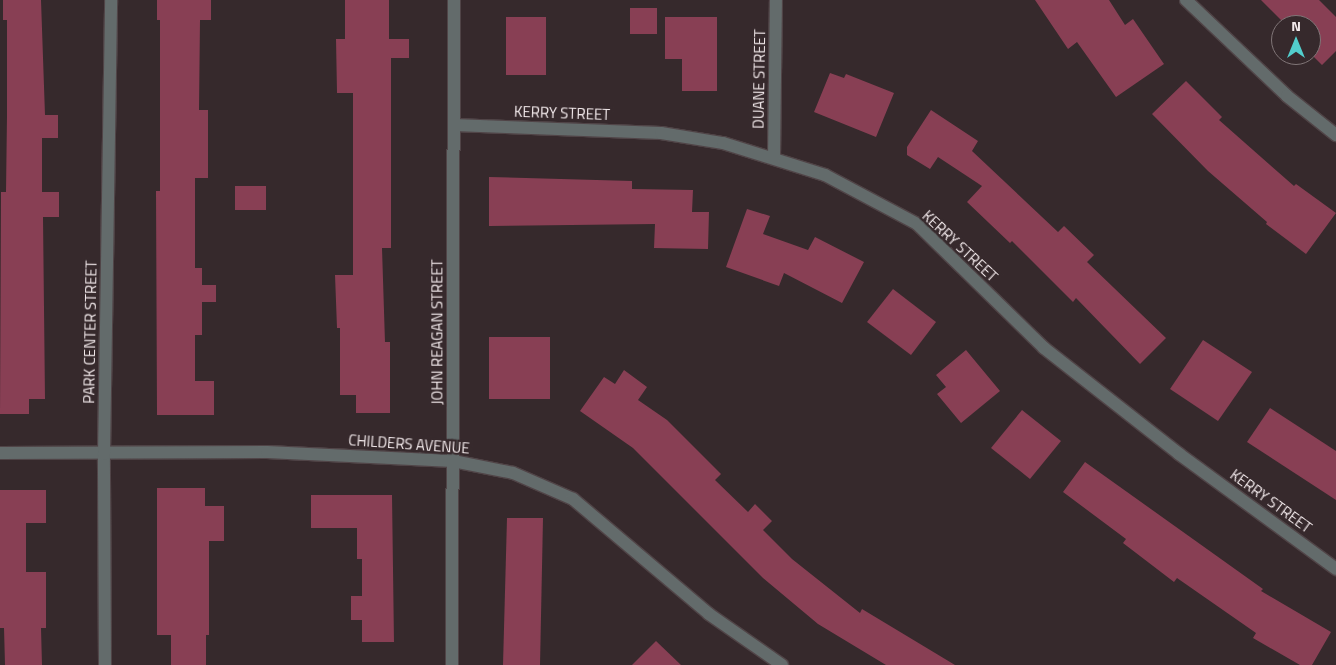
<!DOCTYPE html>
<html>
<head>
<meta charset="utf-8">
<style>
	body { margin:0 }
	#map { position:relative; width:1336px; height:665px; overflow:hidden; background:#36292c; font-family:"Titillium Web",sans-serif }
	div>[style] { position:absolute }
	.building>* { inset:0; background:#883f54 }
	.roads { filter:drop-shadow(1px 0 #504447) drop-shadow(-1px 0 #504447) drop-shadow(0 1px #504447) drop-shadow(0 -1px #504447) }
	.minor>* { height:12px; margin:-6px; padding:0 6px; transform-origin:6px; border-radius:6px; background:#636b6b }
	span { translate:-50% -50%; white-space:nowrap; text-align:center; line-height:1.15; -webkit-text-stroke:4.5px #36292c; paint-order:stroke }
	.street-label { font-size:15px; color:#f2e9eb }
	.north { position:absolute; left:1271px; top:15px; width:50px; height:50px; box-sizing:border-box; background:#36292c; border:1px solid #817678; border-radius:50%; rotate:0deg; font-size:14px; font-weight:700; line-height:20px; text-align:center; color:#f2e9eb }
	.north::after { content:''; display:block; margin:auto; width:18px; height:22px; background:#52cdcc; clip-path:polygon(50% 0,100% 100%,50% 72%,0 100%) }
</style>
</head>
<body>
<div id="map">
	<div class="building">
		<div style="clip-path:polygon(3px 0,41px 0,45px 115px,58px 115px,58px 138px,42px 138px,42px 192px,59px 192px,59px 217px,43px 217px,45px 399px,29px 399px,29px 414px,0 414px,1px 192px,6px 192px,7px 115px,7px 20px,3px 20px)"></div>
		<div style="clip-path:polygon(157px 0,211px 0,211px 20px,200px 20px,199px 110px,208px 110px,208px 178px,195px 178px,195px 268px,202px 268px,202px 285px,216px 285px,216px 302px,202px 302px,202px 335px,195px 335px,195px 381px,214px 381px,214px 415px,157px 415px,156px 191px,160px 191px,160px 20px,157px 20px)"></div>
		<div style="clip-path:polygon(345px 0,389px 0,389px 39px,409px 39px,409px 58px,391px 58px,391px 248px,382px 248px,385px 342px,390px 342px,390px 413px,356px 413px,356px 395px,340px 395px,340px 328px,337px 328px,335px 275px,353px 275px,353px 93px,337px 93px,336px 39px,345px 39px)"></div>
		<div style="clip-path:polygon(1035px 0,1109px 0,1125px 25px,1133px 19px,1164px 64px,1116px 97px,1077px 42px,1068px 49px)"></div>
		<div style="clip-path:polygon(1261px 0,1319px 0,1336px 17px,1336px 51px,1322px 65px,1311px 54px,1311px 25px,1286px 25px)"></div>
		<div style="clip-path:polygon(630px 8px,657px 8px,657px 34px,630px 34px)"></div>
		<div style="clip-path:polygon(506px 17px,546px 17px,546px 75px,506px 75px)"></div>
		<div style="clip-path:polygon(665px 17px,717px 17px,717px 91px,682px 91px,682px 59px,665px 59px)"></div>
		<div style="clip-path:polygon(830px 73px,844px 78px,846px 74px,894px 93px,876px 137px,814px 112px)"></div>
		<div style="clip-path:polygon(1186px 81px,1222px 117px,1219px 120px,1294px 186px,1296px 184px,1336px 213px,1306px 254px,1266px 224px,1267px 222px,1208px 171px,1152px 114px)"></div>
		<div style="clip-path:polygon(931px 110px,978px 141px,972px 151px,1058px 232px,1064px 226px,1094px 255px,1087px 262px,1166px 338px,1140px 364px,1076px 298px,1073px 302px,1012px 241px,1010px 243px,967px 202px,982px 186px,938px 157px,930px 169px,907px 155px,907px 147px)"></div>
		<div style="clip-path:polygon(489px 177px,632px 181px,632px 189px,693px 190px,692px 212px,709px 212px,708px 249px,654px 248px,655px 224px,489px 226px)"></div>
		<div style="clip-path:polygon(235px 186px,266px 186px,266px 210px,235px 210px)"></div>
		<div style="clip-path:polygon(747px 209px,770px 216px,763px 234px,808px 250px,815px 237px,864px 262px,842px 303px,784px 273px,779px 286px,726px 267px)"></div>
		<div style="clip-path:polygon(893px 289px,936px 322px,911px 355px,867px 322px)"></div>
		<div style="clip-path:polygon(489px 337px,550px 337px,550px 399px,489px 399px)"></div>
		<div style="clip-path:polygon(1203px 340px,1252px 372px,1218px 421px,1170px 389px)"></div>
		<div style="clip-path:polygon(966px 350px,1000px 391px,961px 423px,937px 394px,946px 387px,936px 375px)"></div>
		<div style="clip-path:polygon(624px 370px,647px 387px,638px 400px,667px 420px,721px 474px,715px 480px,748px 512px,755px 504px,772px 521px,763px 530px,792px 559px,860px 613px,862px 609px,955px 665px,886px 665px,818px 624px,763px 578px,633px 448px,580px 411px,604px 377px,615px 384px)"></div>
		<div style="clip-path:polygon(1270px 408px,1336px 451px,1336px 500px,1247px 442px)"></div>
		<div style="clip-path:polygon(1022px 410px,1061px 441px,1030px 479px,991px 448px)"></div>
		<div style="clip-path:polygon(1085px 462px,1263px 589px,1261px 591px,1331px 632px,1312px 665px,1300px 665px,1253px 638px,1256px 633px,1177px 578px,1174px 582px,1123px 543px,1126px 539px,1063px 492px)"></div>
		<div style="clip-path:polygon(157px 488px,205px 488px,205px 506px,224px 506px,224px 541px,209px 541px,209px 635px,206px 635px,206px 665px,171px 665px,171px 635px,157px 635px)"></div>
		<div style="clip-path:polygon(0 490px,46px 490px,46px 523px,26px 523px,26px 572px,46px 572px,46px 628px,41px 628px,42px 665px,5px 665px,4px 628px,0 628px)"></div>
		<div style="clip-path:polygon(311px 495px,392px 495px,394px 642px,362px 642px,362px 620px,351px 620px,351px 596px,362px 596px,362px 559px,357px 559px,357px 528px,311px 528px)"></div>
		<div style="clip-path:polygon(507px 518px,543px 518px,540px 665px,503px 665px)"></div>
		<div style="clip-path:polygon(656px 641px,681px 665px,632px 665px)"></div>
	</div>
	<div class="roads">
		<div class="minor">
			<div style="left:1186px;top:0;width:139px;rotate:43.5deg"></div>
			<div style="left:1287px;top:96px;width:63px;rotate:38.5deg"></div>
			<div style="left:454px;top:125px;width:207px;rotate:2.2deg"></div>
			<div style="left:661px;top:133px;width:63px;rotate:9.2deg"></div>
			<div style="left:723px;top:143px;width:107px;rotate:17.4deg"></div>
			<div style="left:825px;top:175px;width:104px;rotate:28deg"></div>
			<div style="left:917px;top:224px;width:177px;rotate:44.3deg"></div>
			<div style="left:1044px;top:348px;width:172px;rotate:38.1deg"></div>
			<div style="left:1179px;top:454px;width:195px;rotate:36.2deg"></div>
			<div style="left:774px;top:158px;width:158px;rotate:-89.3deg"></div>
			<div style="left:0;top:453px;width:267px;rotate:-0.2deg"></div>
			<div style="left:267px;top:452px;width:186px;rotate:2.8deg"></div>
			<div style="left:453px;top:461px;width:61px;rotate:11.3deg"></div>
			<div style="left:513px;top:473px;width:65px;rotate:23.4deg"></div>
			<div style="left:573px;top:499px;width:178px;rotate:40.2deg"></div>
			<div style="left:709px;top:614px;width:89px;rotate:34.9deg"></div>
			<div style="left:105px;top:665px;width:211px;rotate:-90.3deg"></div>
			<div style="left:104px;top:454px;width:454px;rotate:-89.1deg"></div>
			<div style="left:452px;top:665px;width:665px;rotate:-89.83deg"></div>
		</div>
	</div>
	<div class="street-label">
		<span style="left:759px;top:79px;rotate:-89deg">DUANE STREET</span>
		<span style="left:562px;top:113px;rotate:2deg">KERRY STREET</span>
		<span style="left:960px;top:246px;rotate:43deg">KERRY STREET</span>
		<span style="left:90px;top:332px;rotate:-89deg">PARK CENTER STREET</span>
		<span style="left:437px;top:332px;rotate:-90deg">JOHN REAGAN STREET</span>
		<span style="left:409px;top:444px;rotate:4deg">CHILDERS AVENUE</span>
		<span style="left:1271px;top:501px;rotate:36deg">KERRY STREET</span>
	</div>
	<div class="north">N</div>
</div>
</body>
</html>
